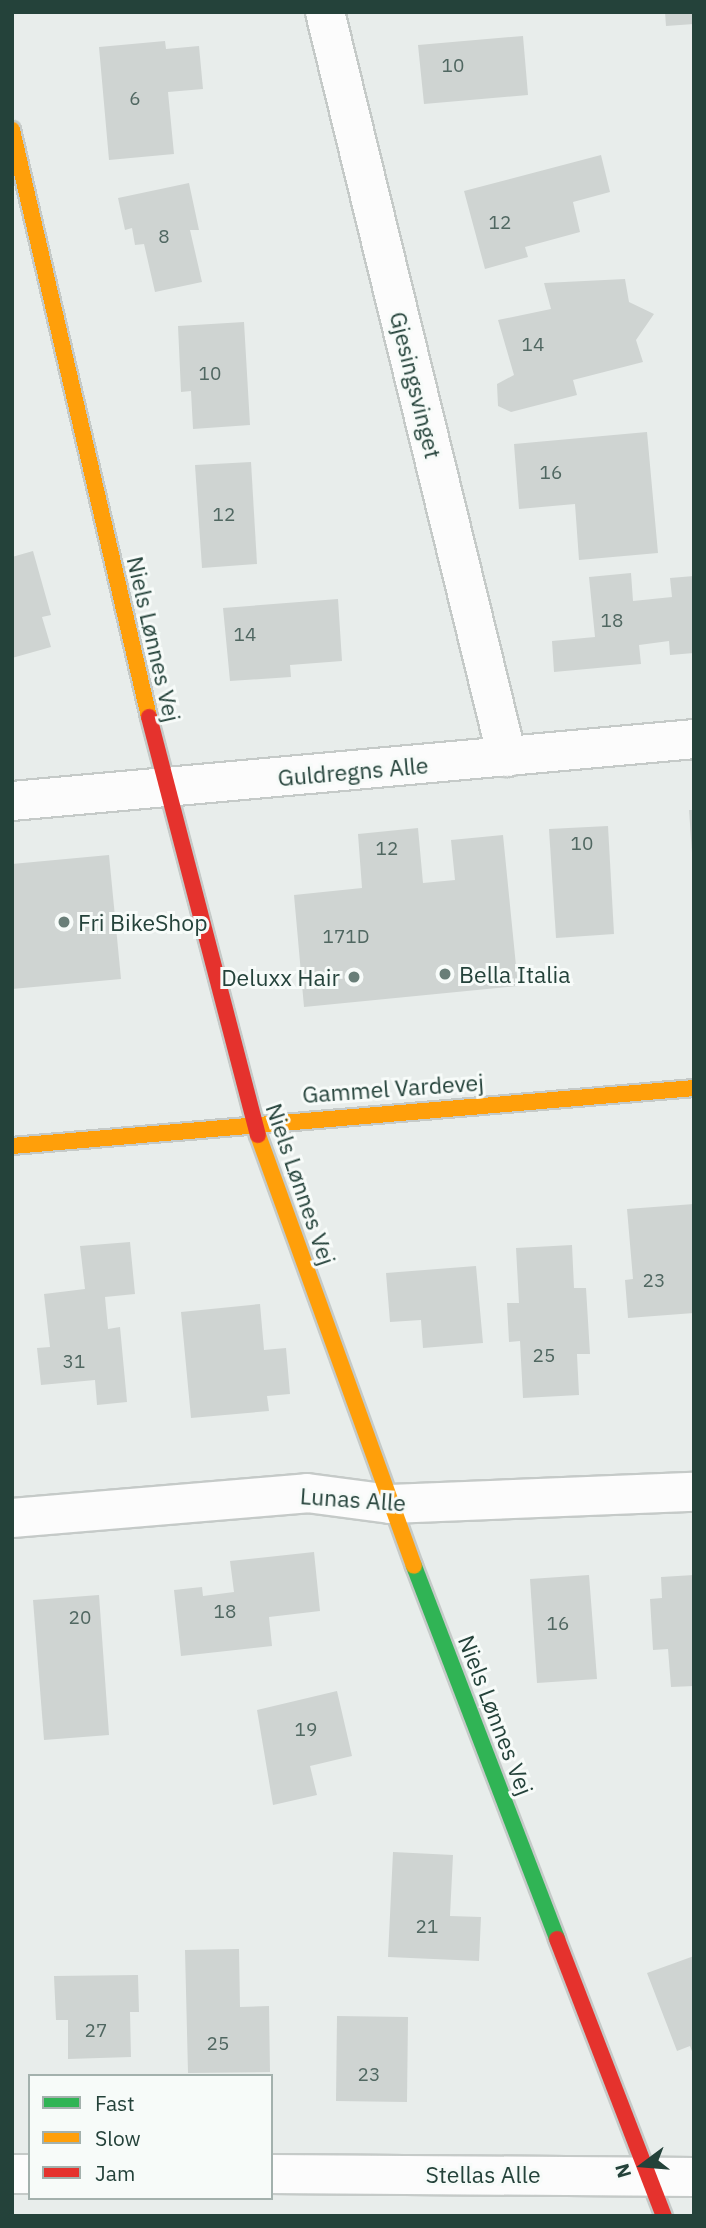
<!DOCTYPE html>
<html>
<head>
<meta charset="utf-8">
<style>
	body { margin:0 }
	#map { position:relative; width:706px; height:2228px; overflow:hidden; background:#e8edeb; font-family:"IBM Plex Sans",sans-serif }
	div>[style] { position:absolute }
	.building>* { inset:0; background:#cfd4d2 }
	.roads { filter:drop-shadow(2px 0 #c5cac8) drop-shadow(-2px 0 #c5cac8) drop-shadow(0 2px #c5cac8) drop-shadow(0 -2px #c5cac8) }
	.street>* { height:38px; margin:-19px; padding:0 19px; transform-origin:19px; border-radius:19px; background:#fcfcfc }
	.fast>* { height:16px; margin:-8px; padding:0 8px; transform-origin:8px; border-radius:8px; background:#30b455 }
	.slow>* { height:16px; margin:-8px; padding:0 8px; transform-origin:8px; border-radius:8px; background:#ff9f0a }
	.jam>* { height:16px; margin:-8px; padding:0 8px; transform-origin:8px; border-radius:8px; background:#e5322d }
	.dots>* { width:19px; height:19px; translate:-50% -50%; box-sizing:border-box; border:4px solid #f7fbf9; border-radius:50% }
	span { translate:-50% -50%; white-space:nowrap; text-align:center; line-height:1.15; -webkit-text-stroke:6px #f7fbf9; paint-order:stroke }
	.number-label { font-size:19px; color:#506761 }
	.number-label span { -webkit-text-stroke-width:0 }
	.street-label { font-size:23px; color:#24423a }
	.poi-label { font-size:23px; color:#24423a }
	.left { translate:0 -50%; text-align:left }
	.right { translate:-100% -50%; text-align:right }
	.frame { position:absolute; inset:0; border:14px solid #24423a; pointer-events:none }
	.legend { position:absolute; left:28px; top:2074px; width:245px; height:126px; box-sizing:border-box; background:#f7fbf9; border:2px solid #a3b1ad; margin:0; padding:9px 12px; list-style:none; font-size:21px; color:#24423a }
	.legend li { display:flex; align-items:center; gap:14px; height:35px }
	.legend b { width:35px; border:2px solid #a3b1ad }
	.north { position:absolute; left:608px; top:2130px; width:70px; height:70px; -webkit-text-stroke:5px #f7fbf9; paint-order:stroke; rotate:254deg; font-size:19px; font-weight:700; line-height:28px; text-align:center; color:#24423a }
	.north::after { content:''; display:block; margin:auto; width:24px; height:32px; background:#24423a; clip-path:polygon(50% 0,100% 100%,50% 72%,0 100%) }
</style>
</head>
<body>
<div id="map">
	<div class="building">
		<div style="clip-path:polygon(665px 12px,694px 12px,694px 24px,666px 26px)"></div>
		<div style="clip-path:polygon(523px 36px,528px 95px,424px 104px,418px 45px)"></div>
		<div style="clip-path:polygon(165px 41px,166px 49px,199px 46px,203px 89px,168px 92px,174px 154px,109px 160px,99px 47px)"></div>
		<div style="clip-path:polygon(601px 155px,610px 192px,573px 202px,580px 232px,525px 247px,528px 257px,485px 269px,464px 191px)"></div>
		<div style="clip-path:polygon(189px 183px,199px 230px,190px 230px,202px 282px,155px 292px,144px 244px,135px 245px,132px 228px,125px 230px,118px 198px)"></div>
		<div style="clip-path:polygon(625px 279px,629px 302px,654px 314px,636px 340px,643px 362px,573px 380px,577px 395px,511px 412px,498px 406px,497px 384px,514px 375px,498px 320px,551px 309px,544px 283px)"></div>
		<div style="clip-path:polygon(244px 322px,250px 425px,193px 429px,191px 391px,181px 392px,178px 326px)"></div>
		<div style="clip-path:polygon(647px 432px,658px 553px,579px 560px,575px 504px,519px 509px,514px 444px)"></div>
		<div style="clip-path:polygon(251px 462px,257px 564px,202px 568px,195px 465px)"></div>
		<div style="clip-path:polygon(33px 551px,51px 615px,42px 617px,51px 647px,12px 658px,12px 557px)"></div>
		<div style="clip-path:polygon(631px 573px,633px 601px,672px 597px,670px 578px,694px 576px,694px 653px,670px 655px,669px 641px,639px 645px,641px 664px,554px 672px,552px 641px,595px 637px,589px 577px)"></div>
		<div style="clip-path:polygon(338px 599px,342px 661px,290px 665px,291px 677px,230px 681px,223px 608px)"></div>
		<div style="clip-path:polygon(689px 810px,694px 810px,694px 853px,692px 853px)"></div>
		<div style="clip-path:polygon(608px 826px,614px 934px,556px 938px,549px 829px)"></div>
		<div style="clip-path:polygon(418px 828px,423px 883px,455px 880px,451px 840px,503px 835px,518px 986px,304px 1007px,294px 895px,362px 888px,358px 834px)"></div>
		<div style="clip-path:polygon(109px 855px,121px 979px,12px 989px,12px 864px)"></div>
		<div style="clip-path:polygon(694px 1204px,694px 1313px,628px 1318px,625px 1280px,633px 1279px,627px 1209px)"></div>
		<div style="clip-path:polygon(130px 1242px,135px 1294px,105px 1297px,108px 1329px,120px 1327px,127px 1402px,97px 1405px,95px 1380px,41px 1385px,37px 1348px,50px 1347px,44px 1294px,85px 1289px,80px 1246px)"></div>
		<div style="clip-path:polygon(572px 1245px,574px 1288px,586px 1288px,590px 1354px,577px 1354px,579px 1395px,523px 1398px,520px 1341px,509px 1342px,507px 1303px,519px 1303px,516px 1248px)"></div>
		<div style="clip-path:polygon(476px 1266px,483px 1343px,423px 1348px,421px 1320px,390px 1322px,386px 1273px)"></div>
		<div style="clip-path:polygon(260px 1304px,264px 1350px,286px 1348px,290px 1394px,267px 1396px,269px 1411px,191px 1418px,181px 1312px)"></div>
		<div style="clip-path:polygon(314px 1552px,320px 1611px,269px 1617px,272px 1646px,181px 1656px,174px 1590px,202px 1587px,203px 1596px,234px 1592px,230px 1561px)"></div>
		<div style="clip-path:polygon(589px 1575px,597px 1679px,537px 1683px,530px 1579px)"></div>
		<div style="clip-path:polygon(694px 1575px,694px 1686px,671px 1687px,668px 1649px,653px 1650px,650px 1599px,662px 1598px,661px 1577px)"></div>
		<div style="clip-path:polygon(99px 1595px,109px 1735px,44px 1740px,33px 1600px)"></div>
		<div style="clip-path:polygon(337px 1691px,352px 1756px,310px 1766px,317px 1795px,273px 1805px,257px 1710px)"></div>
		<div style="clip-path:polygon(393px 1852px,453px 1855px,450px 1916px,481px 1917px,479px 1961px,388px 1957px)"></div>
		<div style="clip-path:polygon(239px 1949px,240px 2007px,269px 2006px,270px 2072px,188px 2073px,185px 1950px)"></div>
		<div style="clip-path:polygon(694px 1956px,694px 2054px,693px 2054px,690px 2046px,677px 2051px,647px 1973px)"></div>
		<div style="clip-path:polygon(138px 1975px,139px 2012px,130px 2012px,131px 2057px,68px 2059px,68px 2020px,56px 2020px,54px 1976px)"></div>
		<div style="clip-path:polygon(337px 2016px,408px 2017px,407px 2102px,336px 2101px)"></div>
	</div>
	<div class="roads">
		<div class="street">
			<div style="left:325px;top:12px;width:767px;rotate:76.27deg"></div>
			<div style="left:12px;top:801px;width:685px;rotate:-5.19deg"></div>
			<div style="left:12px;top:1518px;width:296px;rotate:-4.8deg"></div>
			<div style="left:307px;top:1493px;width:84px;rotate:7.5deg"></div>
			<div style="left:390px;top:1504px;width:304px;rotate:-2.3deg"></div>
			<div style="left:12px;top:2174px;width:18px"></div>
			<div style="left:271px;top:2174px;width:423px;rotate:0.4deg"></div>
		</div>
		<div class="fast">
			<div style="left:414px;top:1566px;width:399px;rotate:69deg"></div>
		</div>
		<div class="slow">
			<div style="left:12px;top:130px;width:603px;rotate:76.86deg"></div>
			<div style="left:258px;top:1135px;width:458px;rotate:70.1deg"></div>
			<div style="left:12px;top:1146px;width:684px;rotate:-4.86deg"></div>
		</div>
		<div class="jam">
			<div style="left:149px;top:717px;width:432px;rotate:75.4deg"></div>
			<div style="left:557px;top:1939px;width:297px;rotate:68.9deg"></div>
		</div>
	</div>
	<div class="dots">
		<div style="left:64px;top:922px;background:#697e78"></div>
		<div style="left:445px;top:974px;background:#697e78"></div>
		<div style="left:354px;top:977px;background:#697e78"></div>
	</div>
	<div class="number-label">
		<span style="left:453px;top:66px">10</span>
		<span style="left:135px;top:99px">6</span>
		<span style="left:500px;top:223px">12</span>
		<span style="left:164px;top:237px">8</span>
		<span style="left:533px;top:345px">14</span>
		<span style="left:210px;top:374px">10</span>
		<span style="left:551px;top:473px">16</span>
		<span style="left:224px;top:515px">12</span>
		<span style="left:612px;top:621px">18</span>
		<span style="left:245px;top:635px">14</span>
		<span style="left:582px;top:844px">10</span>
		<span style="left:387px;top:849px">12</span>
		<span style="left:346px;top:937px">171D</span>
		<span style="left:654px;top:1281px">23</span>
		<span style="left:544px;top:1356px">25</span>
		<span style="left:74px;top:1362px">31</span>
		<span style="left:225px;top:1612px">18</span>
		<span style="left:80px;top:1618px">20</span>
		<span style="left:558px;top:1624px">16</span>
		<span style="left:306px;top:1730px">19</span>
		<span style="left:427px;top:1927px">21</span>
		<span style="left:96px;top:2031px">27</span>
		<span style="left:218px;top:2044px">25</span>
		<span style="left:369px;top:2075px">23</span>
	</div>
	<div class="street-label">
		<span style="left:416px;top:385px;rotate:76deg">Gjesingsvinget</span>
		<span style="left:154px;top:639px;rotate:77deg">Niels Lønnes Vej</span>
		<span style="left:353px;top:771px;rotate:-5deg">Guldregns Alle</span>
		<span style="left:393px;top:1088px;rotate:-4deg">Gammel Vardevej</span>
		<span style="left:301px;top:1184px;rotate:71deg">Niels Lønnes Vej</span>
		<span style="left:353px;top:1499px;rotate:4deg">Lunas Alle</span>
		<span style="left:496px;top:1715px;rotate:69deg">Niels Lønnes Vej</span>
		<span style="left:483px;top:2174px">Stellas Alle</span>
	</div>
	<div class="poi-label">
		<span class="left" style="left:78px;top:922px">Fri BikeShop</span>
		<span class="left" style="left:459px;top:974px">Bella Italia</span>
		<span class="right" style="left:340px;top:977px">Deluxx Hair</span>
	</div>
	<div class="frame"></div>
	<ul class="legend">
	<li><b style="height:9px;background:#30b455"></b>Fast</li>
	<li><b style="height:9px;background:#ff9f0a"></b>Slow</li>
	<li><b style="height:9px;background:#e5322d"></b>Jam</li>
	</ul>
	<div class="north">N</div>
</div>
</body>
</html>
